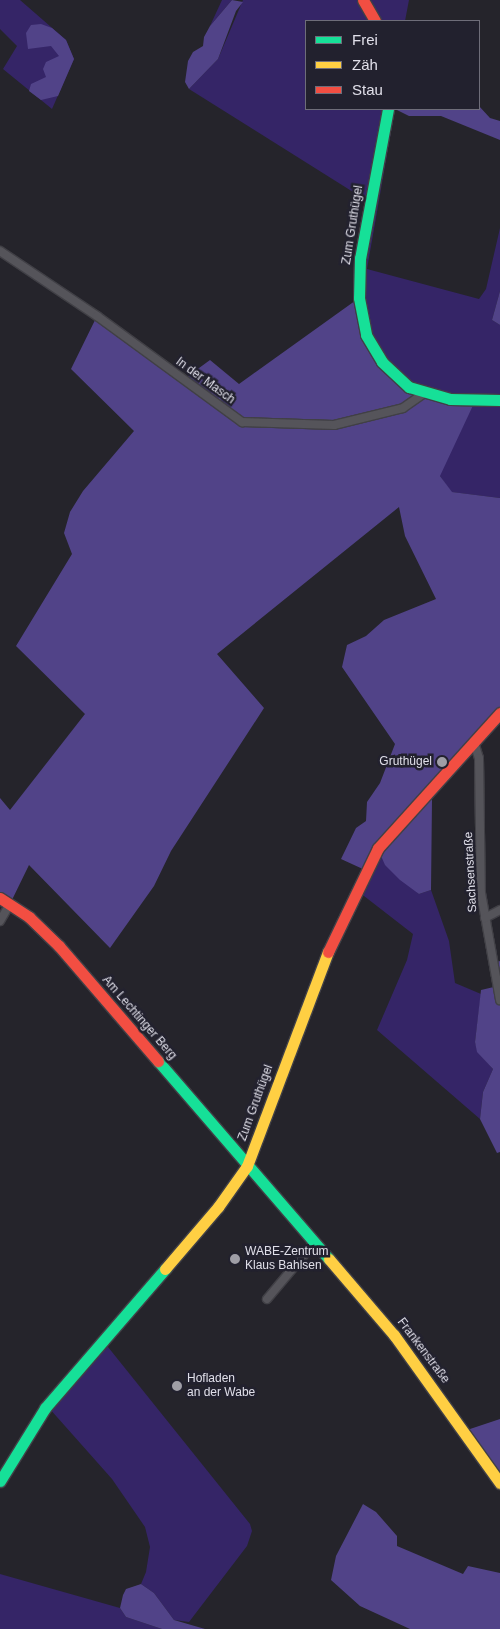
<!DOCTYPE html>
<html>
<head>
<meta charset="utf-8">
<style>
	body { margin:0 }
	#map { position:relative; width:500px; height:1629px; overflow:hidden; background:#25242b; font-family:Arial,sans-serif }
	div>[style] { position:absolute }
	.green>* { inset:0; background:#352567 }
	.forest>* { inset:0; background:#514388 }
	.roads { filter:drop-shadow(1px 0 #414046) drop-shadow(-1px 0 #414046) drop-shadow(0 1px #414046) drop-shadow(0 -1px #414046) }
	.street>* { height:8px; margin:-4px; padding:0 4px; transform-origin:4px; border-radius:4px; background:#55545a }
	.fast>* { height:11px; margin:-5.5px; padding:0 5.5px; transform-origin:5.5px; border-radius:5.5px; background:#16e098 }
	.slow>* { height:11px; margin:-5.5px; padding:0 5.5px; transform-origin:5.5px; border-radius:5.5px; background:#ffcf43 }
	.jam>* { height:11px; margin:-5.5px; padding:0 5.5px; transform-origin:5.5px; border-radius:5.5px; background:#f24e42 }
	.dots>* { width:14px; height:14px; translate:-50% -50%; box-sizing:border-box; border:2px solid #22212e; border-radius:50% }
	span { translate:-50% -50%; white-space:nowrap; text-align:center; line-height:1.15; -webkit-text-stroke:5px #22212e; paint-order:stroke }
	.street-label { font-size:12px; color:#e0dfe9 }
	.poi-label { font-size:12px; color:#e0dfe9 }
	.right { translate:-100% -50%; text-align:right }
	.left { translate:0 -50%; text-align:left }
	.legend { position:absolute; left:305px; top:20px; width:175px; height:90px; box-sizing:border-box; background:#22212e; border:1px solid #6e6d79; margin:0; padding:6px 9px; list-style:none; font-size:15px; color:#e0dfe9 }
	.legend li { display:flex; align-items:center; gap:10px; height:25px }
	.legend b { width:25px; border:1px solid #6e6d79 }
</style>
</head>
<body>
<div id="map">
	<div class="green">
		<div style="clip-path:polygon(0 0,20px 0,66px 40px,74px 59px,52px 109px,3px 69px,17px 46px,0 29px)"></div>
		<div style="clip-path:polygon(222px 0,232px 0,210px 26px)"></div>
		<div style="clip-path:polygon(243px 0,409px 0,405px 21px,306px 21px,306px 109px,395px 109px,367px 269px,479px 299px,486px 289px,500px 228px,500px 291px,492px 320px,500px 325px,500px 498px,451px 492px,440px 476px,423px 394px,373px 349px,359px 298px,369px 202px,189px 89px,218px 59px)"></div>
		<div style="clip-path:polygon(378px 848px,419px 894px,431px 890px,449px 941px,455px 983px,481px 994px,475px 1042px,478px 1052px,493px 1069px,483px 1092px,480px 1119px,377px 1030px,407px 960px,413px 934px,355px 889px)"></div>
		<div style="clip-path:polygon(104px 1342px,250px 1524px,252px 1531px,247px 1546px,189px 1622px,174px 1620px,154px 1593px,141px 1584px,146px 1572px,150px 1547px,145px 1527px,112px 1479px,49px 1408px)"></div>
		<div style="clip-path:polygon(0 1574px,120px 1608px,126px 1617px,162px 1629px,0 1629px)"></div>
	</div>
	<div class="forest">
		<div style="clip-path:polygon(232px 0,243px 2px,236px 11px,218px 59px,189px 89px,185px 82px,188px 61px,193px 52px,203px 46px,204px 37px,210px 26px)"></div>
		<div style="clip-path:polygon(41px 24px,52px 28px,66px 40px,74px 59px,58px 96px,41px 100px,29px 91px,31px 84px,46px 77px,43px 69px,46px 62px,59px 56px,51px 46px,28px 49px,26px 33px,31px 25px)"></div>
		<div style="clip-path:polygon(479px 106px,490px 118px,500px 121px,500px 140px,441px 116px,409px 116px,395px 109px,479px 109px)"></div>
		<div style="clip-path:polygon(500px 291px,500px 325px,492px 320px)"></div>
		<div style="clip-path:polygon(359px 298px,366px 335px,409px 387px,476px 399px,440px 476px,452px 492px,500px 498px,500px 713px,426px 794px,432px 800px,431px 890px,419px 894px,400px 880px,385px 865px,378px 849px,365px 870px,341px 859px,356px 828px,366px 821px,367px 802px,380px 783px,395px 744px,342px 667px,347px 645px,366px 636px,384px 620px,436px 599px,405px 536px,399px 507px,217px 654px,264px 708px,171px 851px,154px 886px,110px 948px,29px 865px,10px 904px,0 898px,0 798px,10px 810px,85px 714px,16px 646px,72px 554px,64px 533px,70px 512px,83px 491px,134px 431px,71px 369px,97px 316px,184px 379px,210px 360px,239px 384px)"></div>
		<div style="clip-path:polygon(500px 961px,500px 1152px,497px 1153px,480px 1119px,483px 1092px,493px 1069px,477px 1052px,475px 1042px,481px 990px,498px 986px,494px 963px)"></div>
		<div style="clip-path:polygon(500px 1419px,500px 1484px,464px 1431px)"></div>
		<div style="clip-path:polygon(363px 1504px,376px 1512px,397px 1536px,397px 1546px,463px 1574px,468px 1566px,500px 1573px,500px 1629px,410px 1629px,360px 1606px,331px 1580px,336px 1556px)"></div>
		<div style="clip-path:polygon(141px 1584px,154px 1593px,174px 1620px,205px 1629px,162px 1629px,126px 1617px,120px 1608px,123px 1595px,126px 1589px)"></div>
	</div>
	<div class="roads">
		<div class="street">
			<div style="left:0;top:251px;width:117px;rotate:33.8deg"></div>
			<div style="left:97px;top:316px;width:180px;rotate:36.2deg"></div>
			<div style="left:242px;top:422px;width:92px;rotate:1.9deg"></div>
			<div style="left:334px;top:425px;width:71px;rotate:-13.8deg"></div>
			<div style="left:403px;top:408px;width:24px;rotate:-35deg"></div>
			<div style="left:474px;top:742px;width:17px;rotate:73deg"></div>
			<div style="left:479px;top:758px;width:135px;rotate:89.2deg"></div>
			<div style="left:481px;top:893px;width:109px;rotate:79.9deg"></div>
			<div style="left:485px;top:918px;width:17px;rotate:-28deg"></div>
			<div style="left:0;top:921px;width:20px;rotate:-60deg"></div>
			<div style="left:267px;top:1299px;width:75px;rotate:-49.9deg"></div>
		</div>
		<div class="fast">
			<div style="left:388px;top:109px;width:152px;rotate:100.6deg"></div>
			<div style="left:360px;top:258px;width:40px;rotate:91.4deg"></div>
			<div style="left:359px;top:298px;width:38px;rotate:79deg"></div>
			<div style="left:366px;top:335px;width:31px;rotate:59deg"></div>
			<div style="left:382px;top:362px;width:37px;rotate:43deg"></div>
			<div style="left:409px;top:387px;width:43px;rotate:16.3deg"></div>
			<div style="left:450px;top:399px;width:50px;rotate:1.1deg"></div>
			<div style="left:158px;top:1061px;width:262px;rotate:49.2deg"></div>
			<div style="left:0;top:1481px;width:86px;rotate:-58.3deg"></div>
			<div style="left:45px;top:1408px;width:184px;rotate:-49.2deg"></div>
		</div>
		<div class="slow">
			<div style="left:329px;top:1259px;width:100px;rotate:49.5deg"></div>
			<div style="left:394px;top:1335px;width:182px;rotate:54.4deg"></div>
			<div style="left:165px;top:1269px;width:82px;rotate:-49.5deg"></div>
			<div style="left:218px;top:1207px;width:50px;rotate:-54.7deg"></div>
			<div style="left:247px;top:1166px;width:229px;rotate:-69.3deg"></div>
		</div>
		<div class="jam">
			<div style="left:363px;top:0;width:24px;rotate:60deg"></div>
			<div style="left:0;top:898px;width:35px;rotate:33deg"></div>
			<div style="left:29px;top:917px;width:42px;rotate:44deg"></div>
			<div style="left:59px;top:946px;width:152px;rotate:49.3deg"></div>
			<div style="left:328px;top:952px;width:115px;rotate:-64.3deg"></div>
			<div style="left:378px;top:848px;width:182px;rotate:-47.9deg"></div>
		</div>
	</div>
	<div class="dots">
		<div style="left:442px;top:762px;background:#9f9ea6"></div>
		<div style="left:235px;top:1259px;background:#9f9ea6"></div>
		<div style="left:177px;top:1386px;background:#9f9ea6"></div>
	</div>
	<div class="street-label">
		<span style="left:353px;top:225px;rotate:-81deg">Zum Gruthügel</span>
		<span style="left:205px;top:381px;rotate:36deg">In der Masch</span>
		<span style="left:471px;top:872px;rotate:-93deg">Sachsenstraße</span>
		<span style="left:139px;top:1018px;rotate:49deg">Am Lechtinger Berg</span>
		<span style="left:256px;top:1103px;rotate:-70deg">Zum Gruthügel</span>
		<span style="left:423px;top:1351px;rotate:53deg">Frankenstraße</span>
	</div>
	<div class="poi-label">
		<span class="right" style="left:432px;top:762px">Gruthügel</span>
		<span class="left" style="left:245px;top:1259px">WABE-Zentrum<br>Klaus Bahlsen</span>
		<span class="left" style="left:187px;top:1386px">Hofladen<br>an der Wabe</span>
	</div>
	<ul class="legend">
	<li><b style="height:6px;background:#16e098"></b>Frei</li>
	<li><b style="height:6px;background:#ffcf43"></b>Zäh</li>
	<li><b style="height:6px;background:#f24e42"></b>Stau</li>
	</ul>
</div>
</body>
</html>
